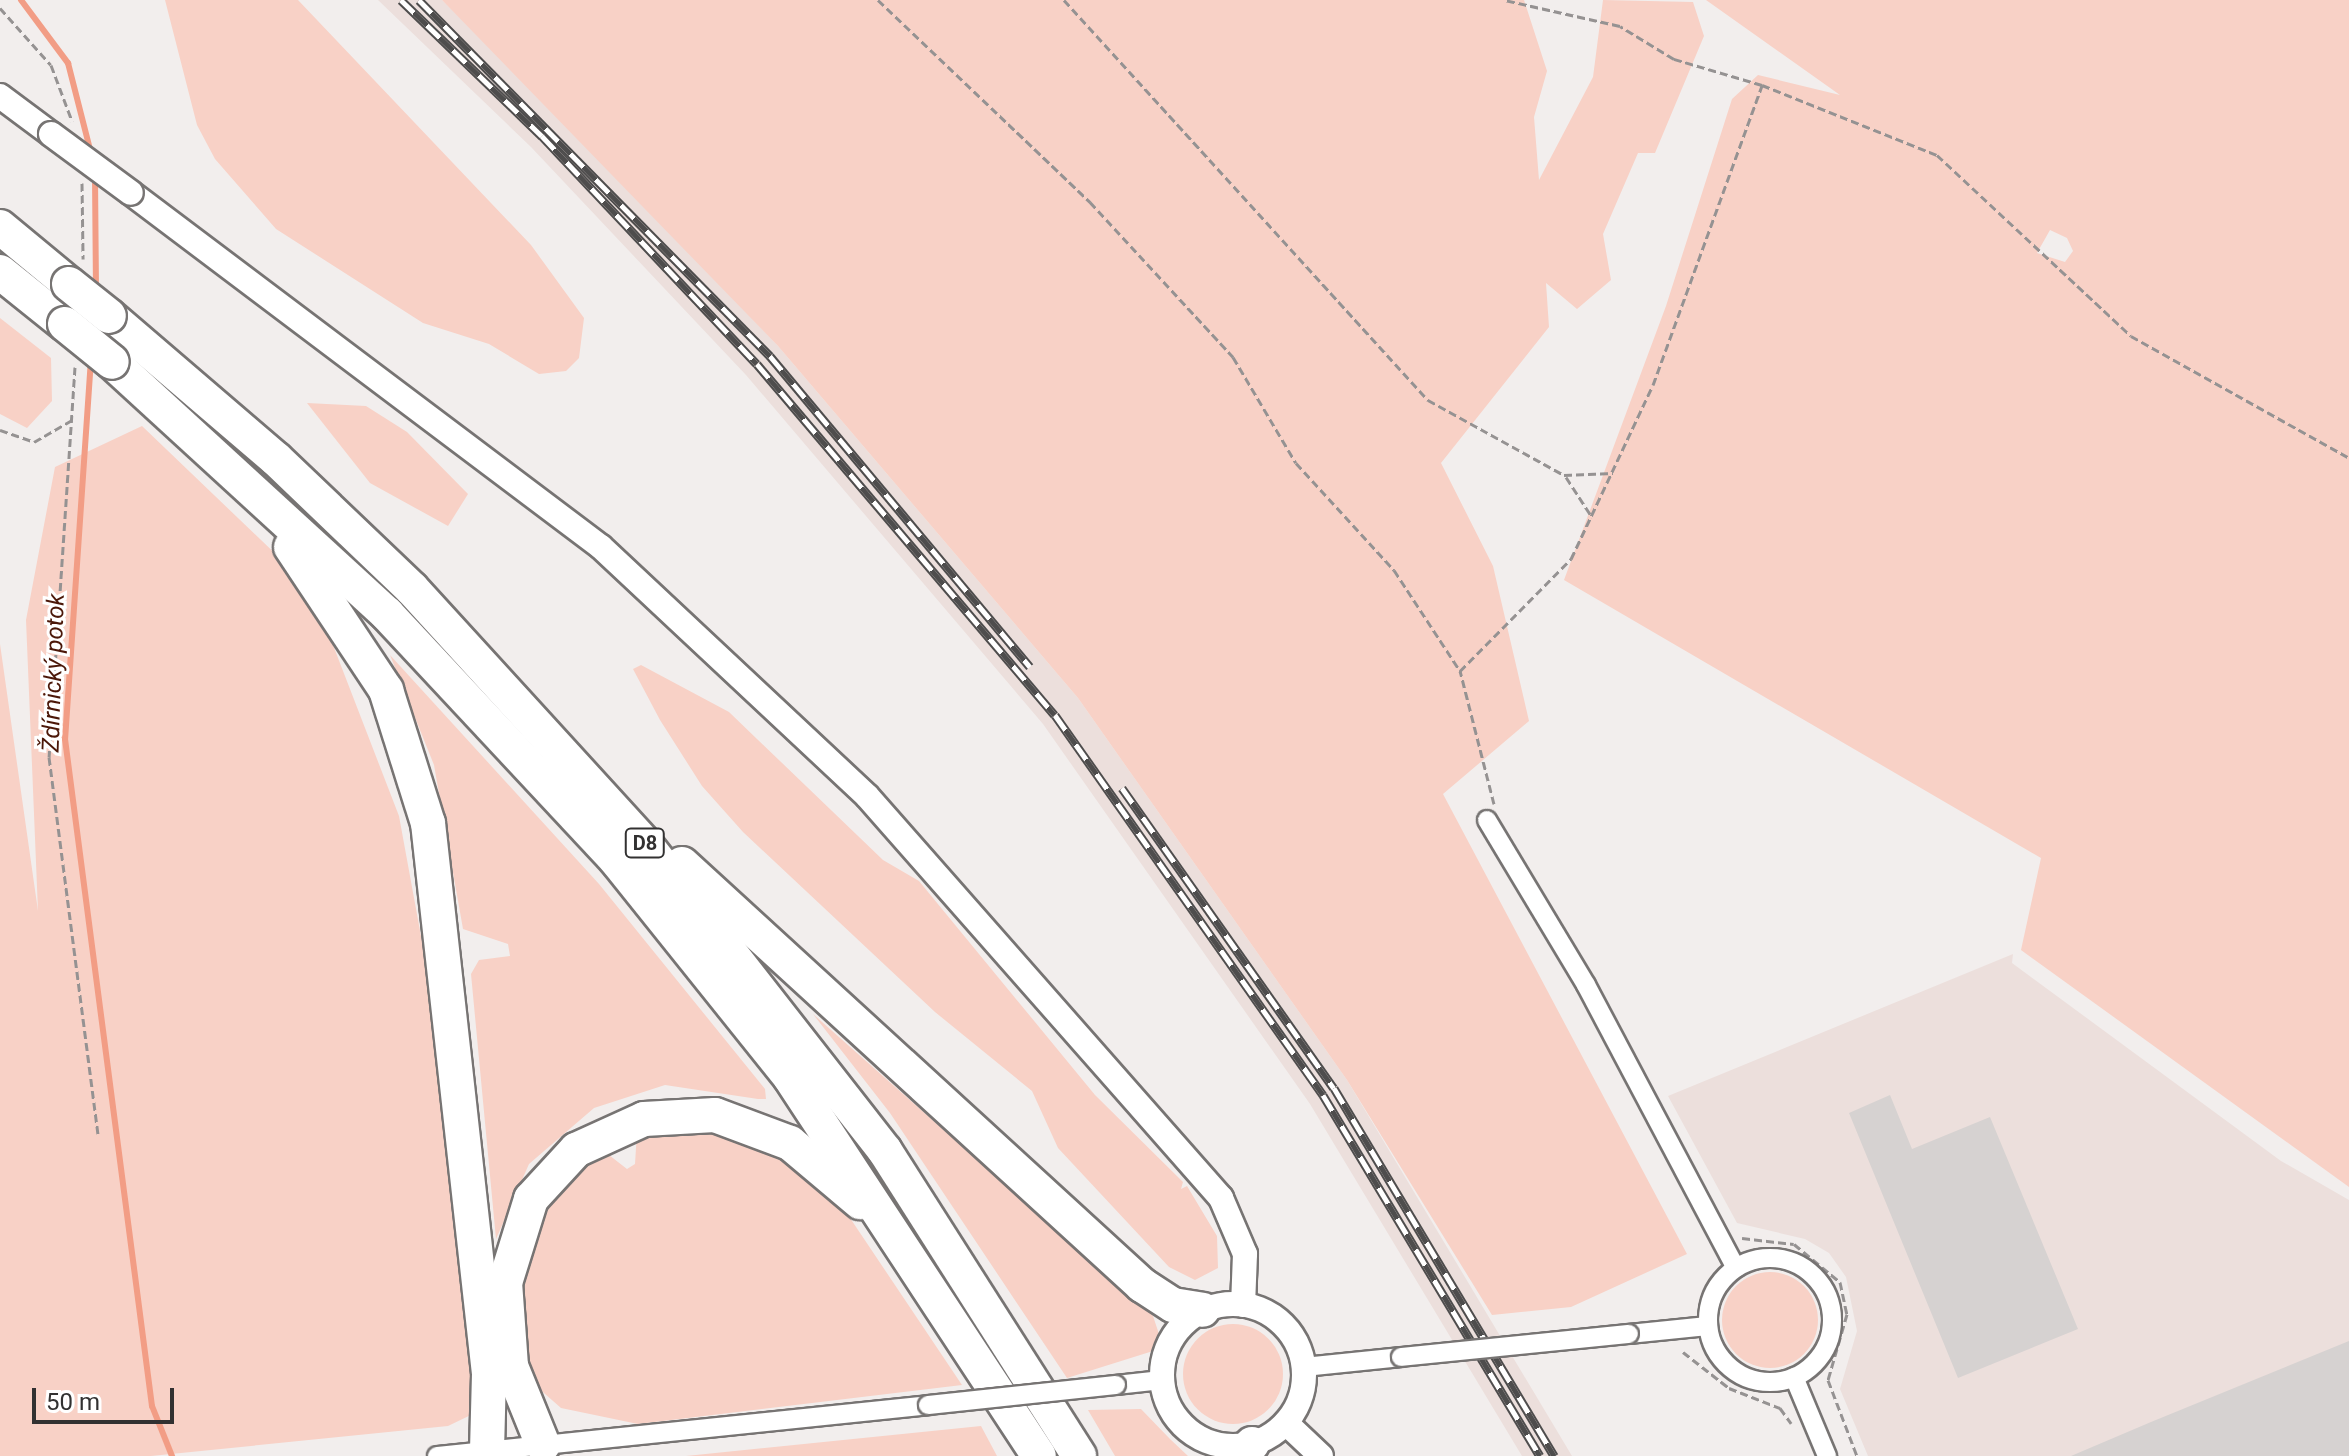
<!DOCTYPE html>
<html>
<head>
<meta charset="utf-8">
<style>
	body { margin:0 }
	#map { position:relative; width:2349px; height:1456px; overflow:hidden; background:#f2eeed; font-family:Roboto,sans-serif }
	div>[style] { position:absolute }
	.built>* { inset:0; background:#ecdfdc }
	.green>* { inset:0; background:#f8d1c6 }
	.round { border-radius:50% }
	.stream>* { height:6px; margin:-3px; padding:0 3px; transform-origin:3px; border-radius:3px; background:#f29d85 }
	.building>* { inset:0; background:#d6d2d1 }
	.path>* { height:3px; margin-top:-1.5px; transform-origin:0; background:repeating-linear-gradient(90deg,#959292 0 8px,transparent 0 12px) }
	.roads { filter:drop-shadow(2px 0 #777473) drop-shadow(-2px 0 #777473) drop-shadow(0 2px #777473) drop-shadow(0 -2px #777473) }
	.minor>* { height:18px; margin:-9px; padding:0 9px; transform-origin:9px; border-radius:9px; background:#fff }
	.minor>.ring { margin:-9px; padding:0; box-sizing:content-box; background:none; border:18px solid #fff; border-radius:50% }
	.tertiary>* { height:24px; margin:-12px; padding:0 12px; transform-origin:12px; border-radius:12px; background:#fff }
	.tertiary>.ring { margin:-12px; padding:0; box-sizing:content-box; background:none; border:24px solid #fff; border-radius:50% }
	.motorway>* { height:34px; margin:-17px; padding:0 17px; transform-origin:17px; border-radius:17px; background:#fff }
	.rail>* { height:9px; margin-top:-4.5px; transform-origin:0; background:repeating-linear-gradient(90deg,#fff 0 18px,#4e4d4d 0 36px); box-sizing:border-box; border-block:2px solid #4e4d4d }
	.bridges { filter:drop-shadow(2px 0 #777473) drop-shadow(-2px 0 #777473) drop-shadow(0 2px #777473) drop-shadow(0 -2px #777473) }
	.minor-bridge>* { height:18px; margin:-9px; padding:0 9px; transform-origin:9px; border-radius:9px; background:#fff }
	.tertiary-bridge>* { height:24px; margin:-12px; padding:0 12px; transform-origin:12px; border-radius:12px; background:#fff }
	.motorway-bridge>* { height:34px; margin:-17px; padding:0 17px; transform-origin:17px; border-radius:17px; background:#fff }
	span { translate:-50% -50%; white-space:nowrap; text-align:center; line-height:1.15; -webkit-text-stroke:6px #fff; paint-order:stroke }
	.shield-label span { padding:2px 6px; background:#fff; border:2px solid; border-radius:6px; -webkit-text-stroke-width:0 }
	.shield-label { font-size:20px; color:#323131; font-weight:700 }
	.water-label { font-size:24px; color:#4b1708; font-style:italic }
	.scale { position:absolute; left:32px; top:1388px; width:142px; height:36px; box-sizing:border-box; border:4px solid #323131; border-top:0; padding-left:10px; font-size:24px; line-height:28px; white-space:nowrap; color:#323131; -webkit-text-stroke:6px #fff; paint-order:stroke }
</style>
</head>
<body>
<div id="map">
	<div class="built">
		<div style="clip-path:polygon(378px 0,442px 0,562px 116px,778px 346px,1078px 698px,1347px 1080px,1572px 1456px,1522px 1456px,1310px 1104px,1043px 724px,746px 375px,531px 147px)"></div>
		<div style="clip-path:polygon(2013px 954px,2012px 963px,2281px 1161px,2349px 1200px,2349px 1456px,1868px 1456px,1840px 1389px,1857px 1331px,1846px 1277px,1829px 1253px,1805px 1239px,1737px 1223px,1668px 1096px)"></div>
	</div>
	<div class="green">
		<div style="clip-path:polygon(165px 0,298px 0,531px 245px,584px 318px,579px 358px,566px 371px,539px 374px,489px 344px,423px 323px,276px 229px,215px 159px,197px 125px)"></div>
		<div style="clip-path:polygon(442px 0,1524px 0,1547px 71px,1534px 117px,1539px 180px,1593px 77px,1603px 0,1693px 2px,1704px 36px,1655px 153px,1638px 153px,1603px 234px,1611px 280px,1577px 309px,1546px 283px,1549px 327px,1441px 463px,1493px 566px,1529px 721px,1443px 794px,1687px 1254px,1571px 1307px,1492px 1315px,1347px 1080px,1078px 698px,778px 346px)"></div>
		<div style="clip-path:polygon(evenodd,1706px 0,2349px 0,2349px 1187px,2021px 950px,2041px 858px,1564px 580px,1666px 306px,1732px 99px,1758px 75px,1840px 95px,1706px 0,2050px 230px,2067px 238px,2073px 251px,2065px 262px,2037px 253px,2050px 230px)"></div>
		<div style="clip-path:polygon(0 318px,51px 358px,52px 401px,27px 428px,0 414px)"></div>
		<div style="clip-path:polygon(307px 403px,366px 406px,407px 432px,468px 494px,448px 526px,370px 483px)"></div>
		<div style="clip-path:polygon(142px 426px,311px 588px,399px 816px,425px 958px,475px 1413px,448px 1426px,151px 1456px,0 1456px,0 644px,38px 911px,26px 620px,55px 467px)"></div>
		<div style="clip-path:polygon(390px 655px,599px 884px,765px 1089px,766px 1099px,758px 1099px,665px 1085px,594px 1108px,529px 1164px,496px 1239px,471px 974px,479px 960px,510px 956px,508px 944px,463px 929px,434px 765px)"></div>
		<div style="clip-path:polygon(641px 665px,729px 712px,883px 860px,919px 881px,1095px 1095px,1183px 1182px,1181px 1189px,1187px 1186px,1217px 1236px,1218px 1268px,1195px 1280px,1169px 1267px,1058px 1148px,1032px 1091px,935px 1012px,743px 832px,702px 786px,660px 720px,633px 669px)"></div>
		<div style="clip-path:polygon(813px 1014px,1153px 1316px,1159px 1334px,1153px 1351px,1067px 1378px,890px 1113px)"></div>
		<div style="clip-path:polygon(699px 1123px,788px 1158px,846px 1212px,962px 1385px,638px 1424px,561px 1408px,536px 1386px,522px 1362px,517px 1260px,547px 1192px,600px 1148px,627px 1169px,635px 1164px,637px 1132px)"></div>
		<div class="round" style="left:1722px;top:1272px;width:96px;height:96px"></div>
		<div class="round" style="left:1183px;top:1324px;width:100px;height:100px"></div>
		<div style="clip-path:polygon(1141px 1409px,1170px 1439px,1188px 1456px,1115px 1456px,1088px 1410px)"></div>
		<div style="clip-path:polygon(981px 1426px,997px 1456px,686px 1456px)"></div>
	</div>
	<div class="stream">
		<div style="left:21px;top:0;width:79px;rotate:53.3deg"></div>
		<div style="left:68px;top:63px;width:93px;rotate:75.7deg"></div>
		<div style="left:95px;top:176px;width:116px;rotate:89.5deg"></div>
		<div style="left:91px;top:359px;width:381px;rotate:93.9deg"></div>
		<div style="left:65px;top:739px;width:673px;rotate:82.57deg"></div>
		<div style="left:152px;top:1406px;width:54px;rotate:68.2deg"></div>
	</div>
	<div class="building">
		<div style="clip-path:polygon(1890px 1095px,1912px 1149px,1990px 1117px,2078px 1329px,1958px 1378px,1849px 1113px)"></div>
		<div style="clip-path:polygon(2349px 1341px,2349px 1456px,2071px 1456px,2151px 1422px)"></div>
	</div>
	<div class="path">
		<div style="left:878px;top:0;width:293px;rotate:43.6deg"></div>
		<div style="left:1090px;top:202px;width:211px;rotate:47.3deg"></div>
		<div style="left:1233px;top:357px;width:123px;rotate:59.3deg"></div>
		<div style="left:1296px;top:463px;width:145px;rotate:47.5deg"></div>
		<div style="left:1394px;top:570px;width:121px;rotate:56.8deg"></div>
		<div style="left:1064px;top:0;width:541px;rotate:47.7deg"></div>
		<div style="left:1428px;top:400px;width:155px;rotate:28.9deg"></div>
		<div style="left:1564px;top:475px;width:49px;rotate:-2.3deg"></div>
		<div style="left:0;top:8px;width:76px;rotate:48.2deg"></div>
		<div style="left:51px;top:65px;width:60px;rotate:69.4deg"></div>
		<div style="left:1762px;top:85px;width:188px;rotate:21.8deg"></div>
		<div style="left:1937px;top:155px;width:265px;rotate:43deg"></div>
		<div style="left:2131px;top:336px;width:250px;rotate:29.2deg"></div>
		<div style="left:82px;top:183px;width:76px;rotate:89.2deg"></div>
		<div style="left:75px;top:367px;width:391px;rotate:93.8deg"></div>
		<div style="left:49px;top:757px;width:380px;rotate:82.6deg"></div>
		<div style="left:0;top:430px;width:36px;rotate:19deg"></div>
		<div style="left:34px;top:442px;width:44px;rotate:-30.1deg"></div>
		<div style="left:1566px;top:477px;width:48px;rotate:57deg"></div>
		<div style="left:1494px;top:804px;width:137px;rotate:-104.3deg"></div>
		<div style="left:1460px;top:671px;width:158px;rotate:-45.3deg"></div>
		<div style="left:1571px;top:559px;width:192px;rotate:-64.8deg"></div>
		<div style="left:1653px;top:385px;width:319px;rotate:-70deg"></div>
		<div style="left:1762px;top:85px;width:92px;rotate:-163.5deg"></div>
		<div style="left:1674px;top:59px;width:63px;rotate:-148.6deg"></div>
		<div style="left:1620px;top:26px;width:118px;rotate:-167.3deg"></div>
		<div style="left:1742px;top:1238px;width:52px;rotate:6.6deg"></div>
		<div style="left:1794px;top:1244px;width:60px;rotate:39.6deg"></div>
		<div style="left:1840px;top:1282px;width:33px;rotate:78deg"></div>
		<div style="left:1847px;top:1314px;width:69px;rotate:106.1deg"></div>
		<div style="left:1828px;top:1380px;width:81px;rotate:69.1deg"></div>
		<div style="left:1683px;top:1352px;width:58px;rotate:38deg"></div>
		<div style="left:1729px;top:1388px;width:55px;rotate:21.4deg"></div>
		<div style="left:1780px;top:1408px;width:19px;rotate:54deg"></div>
	</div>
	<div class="roads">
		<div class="minor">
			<div style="left:1487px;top:820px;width:192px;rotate:59deg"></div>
			<div style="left:1586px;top:985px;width:320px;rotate:62.1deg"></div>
			<div class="ring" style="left:1708px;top:1258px;width:106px;height:106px"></div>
			<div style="left:1629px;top:1334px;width:79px;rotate:-5.8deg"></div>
			<div style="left:1304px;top:1367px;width:98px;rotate:-5.9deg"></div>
			<div style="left:1794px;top:1377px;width:86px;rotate:67.3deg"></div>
			<div style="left:1116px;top:1385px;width:46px;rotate:-6.2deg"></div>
			<div style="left:437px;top:1456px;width:494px;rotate:-5.9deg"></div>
		</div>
		<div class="tertiary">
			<div style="left:0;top:96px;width:64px;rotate:36.7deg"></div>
			<div style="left:131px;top:193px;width:588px;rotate:36.99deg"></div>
			<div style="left:601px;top:547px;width:364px;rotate:43.1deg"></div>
			<div style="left:867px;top:796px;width:536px;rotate:48.63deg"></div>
			<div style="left:1221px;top:1198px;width:61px;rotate:66.8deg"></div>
			<div style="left:1245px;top:1254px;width:51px;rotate:92.2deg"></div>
			<div class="ring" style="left:1162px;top:1304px;width:118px;height:118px"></div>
			<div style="left:1286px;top:1423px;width:48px;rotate:43.3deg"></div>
		</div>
		<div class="motorway">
			<div style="left:0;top:227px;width:89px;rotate:39.6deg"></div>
			<div style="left:0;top:272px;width:83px;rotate:38.7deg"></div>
			<div style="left:109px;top:316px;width:220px;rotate:40.6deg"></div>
			<div style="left:276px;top:459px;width:188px;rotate:43.7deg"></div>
			<div style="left:412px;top:589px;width:347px;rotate:47.6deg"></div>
			<div style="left:646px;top:845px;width:388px;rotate:52deg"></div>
			<div style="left:885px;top:1151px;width:361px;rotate:57.5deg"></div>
			<div style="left:112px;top:362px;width:373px;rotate:42.5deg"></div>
			<div style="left:387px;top:614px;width:338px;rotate:47deg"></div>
			<div style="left:617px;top:861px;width:277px;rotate:51.3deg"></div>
			<div style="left:790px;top:1077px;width:453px;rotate:56.7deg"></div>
			<div style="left:291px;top:547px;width:172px;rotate:56.4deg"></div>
			<div style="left:386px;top:690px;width:139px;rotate:72.5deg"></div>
			<div style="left:428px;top:823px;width:554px;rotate:83.68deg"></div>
			<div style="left:489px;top:1374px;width:77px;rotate:91.5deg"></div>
			<div style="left:682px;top:864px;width:624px;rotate:42.47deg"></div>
			<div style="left:1142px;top:1285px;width:37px;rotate:33deg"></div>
			<div style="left:1173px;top:1305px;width:30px;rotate:9deg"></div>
			<div style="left:543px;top:1445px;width:85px;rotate:-112.1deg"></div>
			<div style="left:511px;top:1366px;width:83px;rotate:-94.1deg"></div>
			<div style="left:505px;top:1283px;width:88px;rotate:-72.8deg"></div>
			<div style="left:531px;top:1199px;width:67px;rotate:-47.4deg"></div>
			<div style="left:576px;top:1150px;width:75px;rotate:-24.5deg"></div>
			<div style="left:644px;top:1119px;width:71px;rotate:-3.2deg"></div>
			<div style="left:715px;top:1115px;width:80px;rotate:20.5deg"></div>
			<div style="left:790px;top:1143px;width:92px;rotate:40.1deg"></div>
			<div style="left:1240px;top:1456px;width:17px;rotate:-45deg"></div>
		</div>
	</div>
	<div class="rail">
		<div style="left:401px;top:0;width:196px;rotate:44deg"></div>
		<div style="left:542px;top:136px;width:313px;rotate:46.7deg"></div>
		<div style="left:757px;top:364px;width:460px;rotate:49.7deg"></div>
		<div style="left:1055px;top:715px;width:465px;rotate:54.8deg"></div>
		<div style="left:1323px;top:1095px;width:421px;rotate:59deg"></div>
		<div style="left:419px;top:0;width:500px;rotate:45.4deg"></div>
		<div style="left:770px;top:356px;width:405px;rotate:50.1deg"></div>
		<div style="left:1122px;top:788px;width:367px;rotate:54.8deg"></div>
		<div style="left:1334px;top:1088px;width:429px;rotate:59.1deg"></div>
	</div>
	<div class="bridges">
		<div class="minor-bridge">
			<div style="left:1401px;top:1357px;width:229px;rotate:-5.8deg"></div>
			<div style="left:928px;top:1405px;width:189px;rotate:-6.1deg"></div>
		</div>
		<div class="tertiary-bridge">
			<div style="left:51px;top:134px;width:99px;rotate:36.4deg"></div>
		</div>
		<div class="motorway-bridge">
			<div style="left:69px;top:284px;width:51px;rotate:38.7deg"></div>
			<div style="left:65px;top:324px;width:60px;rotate:39deg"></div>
		</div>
	</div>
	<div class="shield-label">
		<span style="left:645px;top:843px">D8</span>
	</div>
	<div class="water-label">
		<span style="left:54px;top:673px;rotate:-88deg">Ždírnický potok</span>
	</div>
	<div class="scale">50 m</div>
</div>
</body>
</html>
